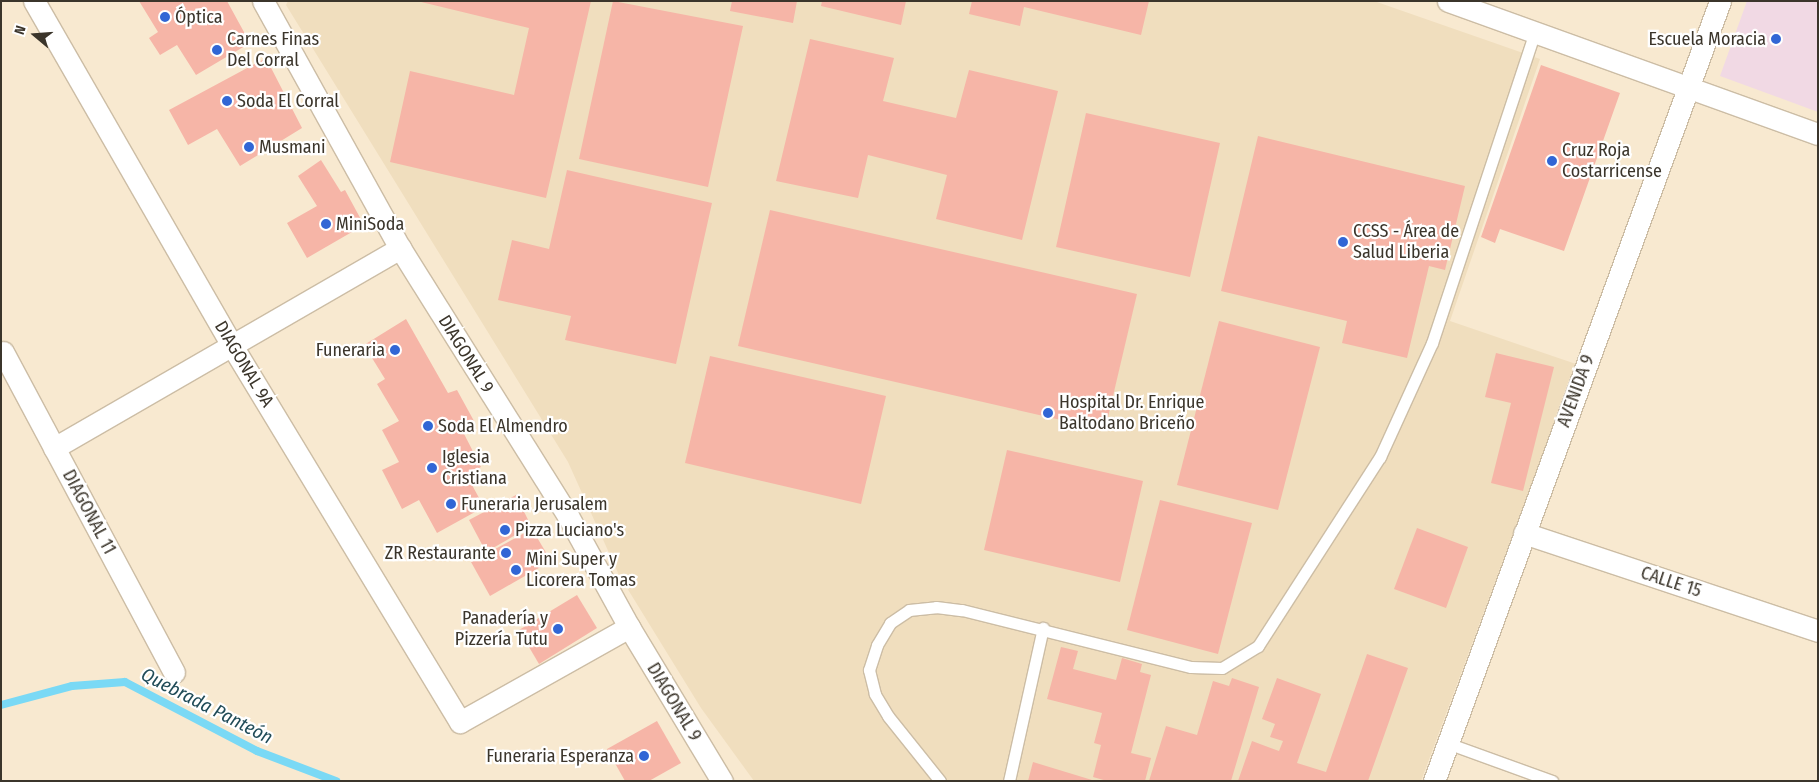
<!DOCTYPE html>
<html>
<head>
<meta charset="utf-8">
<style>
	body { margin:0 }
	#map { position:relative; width:1819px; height:782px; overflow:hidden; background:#f8e9d0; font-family:"Fira Sans Condensed",sans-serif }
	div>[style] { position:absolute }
	.built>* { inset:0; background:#f0debe }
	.education>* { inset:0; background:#f1d9e4 }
	.stream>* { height:8px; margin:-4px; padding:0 4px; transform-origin:4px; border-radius:4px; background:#7ad9f5 }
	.building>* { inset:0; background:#f6b5a7 }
	.roads { filter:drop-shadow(1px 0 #ccbda5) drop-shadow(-1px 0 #ccbda5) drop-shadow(0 1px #ccbda5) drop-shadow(0 -1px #ccbda5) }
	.lane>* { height:11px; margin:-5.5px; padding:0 5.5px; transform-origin:5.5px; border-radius:5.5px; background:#fff }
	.street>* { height:21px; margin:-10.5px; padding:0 10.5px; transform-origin:10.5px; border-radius:10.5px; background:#fff }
	.dots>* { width:14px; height:14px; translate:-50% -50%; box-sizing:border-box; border:2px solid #fff; border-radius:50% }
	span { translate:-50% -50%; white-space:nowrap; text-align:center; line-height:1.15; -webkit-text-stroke:4.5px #fff; paint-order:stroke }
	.poi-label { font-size:18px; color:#3b352b }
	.left { translate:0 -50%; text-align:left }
	.right { translate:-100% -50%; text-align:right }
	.street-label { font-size:18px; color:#3b352b }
	.water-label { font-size:19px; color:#214c58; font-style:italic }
	.frame { position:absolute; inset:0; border:2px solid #3b352b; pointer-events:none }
	.north { position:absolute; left:10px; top:10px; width:50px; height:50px; -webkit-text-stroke:4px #fff; paint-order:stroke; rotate:288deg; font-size:14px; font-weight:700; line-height:20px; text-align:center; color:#3b352b }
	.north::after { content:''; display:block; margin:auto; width:18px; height:22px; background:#3b352b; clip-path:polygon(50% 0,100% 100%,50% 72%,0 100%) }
</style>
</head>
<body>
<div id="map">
	<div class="built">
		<div style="clip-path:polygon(288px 1px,1374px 1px,1540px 59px,1450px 321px,1576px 364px,1421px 781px,754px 781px,701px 708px,619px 575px,568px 462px,286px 5px)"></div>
	</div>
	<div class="education">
		<div style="clip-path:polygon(1747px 1px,1818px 1px,1818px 112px,1720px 76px)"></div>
	</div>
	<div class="stream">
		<div style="left:1px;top:705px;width:73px;rotate:-15deg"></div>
		<div style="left:72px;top:686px;width:53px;rotate:-4.3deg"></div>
		<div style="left:125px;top:682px;width:149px;rotate:27.6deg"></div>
		<div style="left:257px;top:751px;width:85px;rotate:20.8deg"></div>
	</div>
	<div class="building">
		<div style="clip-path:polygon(139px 1px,227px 1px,250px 43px,196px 75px,177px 45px,160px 55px,149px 38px,158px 32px)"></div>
		<div style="clip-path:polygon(417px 1px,591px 1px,546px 198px,390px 162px,410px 71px,514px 95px,529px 28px)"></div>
		<div style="clip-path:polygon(613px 1px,743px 26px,708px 187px,579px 159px)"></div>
		<div style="clip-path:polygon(732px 1px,797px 1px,793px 23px,730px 11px)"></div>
		<div style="clip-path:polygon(822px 1px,906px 1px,901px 25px,821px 6px)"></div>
		<div style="clip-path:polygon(972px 1px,1149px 1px,1141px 35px,1024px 7px,1020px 26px,969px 14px)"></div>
		<div style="clip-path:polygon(810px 39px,894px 58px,883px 101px,956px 118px,969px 70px,1058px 91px,1022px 240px,936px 219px,947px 175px,868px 155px,858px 198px,776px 181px)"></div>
		<div style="clip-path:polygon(266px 58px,302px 128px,240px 166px,217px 129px,188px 145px,169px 110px)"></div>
		<div style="clip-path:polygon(1541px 65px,1620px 93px,1564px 251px,1500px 229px,1495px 243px,1481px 237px)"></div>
		<div style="clip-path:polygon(1086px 113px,1220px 143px,1190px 277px,1056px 247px)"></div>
		<div style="clip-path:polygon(1258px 136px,1465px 186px,1445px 270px,1429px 266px,1407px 358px,1342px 343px,1347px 321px,1221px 291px)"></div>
		<div style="clip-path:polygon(321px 160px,341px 192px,345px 190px,364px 225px,307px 258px,287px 223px,317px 206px,298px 176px)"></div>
		<div style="clip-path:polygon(567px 170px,712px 203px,676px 364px,565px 340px,571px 316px,498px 300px,512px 240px,549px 249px)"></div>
		<div style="clip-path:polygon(770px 210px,1137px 294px,1105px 430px,738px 346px)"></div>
		<div style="clip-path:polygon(406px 319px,448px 393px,457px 390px,474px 421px,461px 428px,481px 467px,466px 474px,484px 507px,437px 533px,419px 500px,402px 509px,382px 470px,399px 462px,382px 430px,399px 421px,377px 384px,385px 379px,364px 345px)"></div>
		<div style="clip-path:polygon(1219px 321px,1320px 347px,1278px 510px,1177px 485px)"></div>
		<div style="clip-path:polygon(1496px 353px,1554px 367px,1523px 491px,1491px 483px,1511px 403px,1485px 397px)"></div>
		<div style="clip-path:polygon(710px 356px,886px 396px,861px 504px,685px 463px)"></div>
		<div style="clip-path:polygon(1007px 450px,1143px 481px,1120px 582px,984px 550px)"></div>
		<div style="clip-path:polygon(516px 495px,531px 526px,486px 552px,469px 520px)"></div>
		<div style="clip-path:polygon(1160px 500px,1252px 523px,1218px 654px,1127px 630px)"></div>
		<div style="clip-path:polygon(1417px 528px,1468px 547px,1446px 608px,1394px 589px)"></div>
		<div style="clip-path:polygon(532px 529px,551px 561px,490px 596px,471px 562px)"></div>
		<div style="clip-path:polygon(577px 595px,597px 628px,539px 664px,519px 630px)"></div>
		<div style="clip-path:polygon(1061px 647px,1078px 651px,1073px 669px,1116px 680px,1122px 658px,1142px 664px,1140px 672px,1151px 675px,1131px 753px,1151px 758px,1145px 781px,1107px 781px,1093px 777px,1101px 745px,1094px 743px,1102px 713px,1047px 699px)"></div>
		<div style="clip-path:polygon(1367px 654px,1408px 668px,1368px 781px,1238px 781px,1252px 741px,1279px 751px,1283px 741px,1270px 737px,1275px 724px,1262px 719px,1277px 678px,1321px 694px,1297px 763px,1326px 772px)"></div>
		<div style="clip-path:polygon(1232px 678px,1259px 687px,1231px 781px,1149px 781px,1166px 726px,1197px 735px,1213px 681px,1229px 686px)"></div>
		<div style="clip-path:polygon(657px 721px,681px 763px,649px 781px,625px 781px,607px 749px)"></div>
		<div style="clip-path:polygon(1033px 762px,1092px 780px,1092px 781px,1028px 781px)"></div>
	</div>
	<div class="roads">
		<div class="lane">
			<div style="left:1447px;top:743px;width:112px;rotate:19.9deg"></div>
			<div style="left:940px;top:781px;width:83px;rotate:-128.7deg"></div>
			<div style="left:888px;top:716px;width:26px;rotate:-121deg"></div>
			<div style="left:875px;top:694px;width:25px;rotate:-104deg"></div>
			<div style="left:869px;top:670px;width:26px;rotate:-72deg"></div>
			<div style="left:877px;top:645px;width:26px;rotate:-59deg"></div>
			<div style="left:890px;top:623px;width:23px;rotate:-34deg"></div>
			<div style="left:909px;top:610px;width:27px;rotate:-6deg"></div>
			<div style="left:936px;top:607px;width:26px;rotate:7deg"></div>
			<div style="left:962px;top:610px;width:236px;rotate:14deg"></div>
			<div style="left:1191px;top:667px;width:31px;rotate:2deg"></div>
			<div style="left:1222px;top:668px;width:42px;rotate:-31.4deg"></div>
			<div style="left:1258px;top:646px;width:225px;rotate:-57.2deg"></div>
			<div style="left:1380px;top:457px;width:125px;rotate:-65.5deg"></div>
			<div style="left:1432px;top:343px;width:328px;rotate:-71.7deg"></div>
			<div style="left:1009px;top:781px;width:157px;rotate:-77.5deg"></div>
		</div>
		<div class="street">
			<div style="left:34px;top:1px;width:396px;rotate:60.1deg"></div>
			<div style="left:231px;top:344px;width:442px;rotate:58.8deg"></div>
			<div style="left:460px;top:722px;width:194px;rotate:-29.3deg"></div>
			<div style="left:263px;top:1px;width:282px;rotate:61deg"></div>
			<div style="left:400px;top:248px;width:316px;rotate:57.9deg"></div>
			<div style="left:568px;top:516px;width:127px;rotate:61.2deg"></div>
			<div style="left:629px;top:627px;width:180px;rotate:58.9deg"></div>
			<div style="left:1448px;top:1px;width:393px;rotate:19.8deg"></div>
			<div style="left:3px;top:352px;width:363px;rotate:61.9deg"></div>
			<div style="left:54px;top:448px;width:400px;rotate:-30deg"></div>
			<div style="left:1524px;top:533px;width:310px;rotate:18.4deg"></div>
			<div style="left:1434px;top:781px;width:831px;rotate:-69.86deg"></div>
		</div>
	</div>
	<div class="dots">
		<div style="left:165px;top:17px;background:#3166d5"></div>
		<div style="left:1776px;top:39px;background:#3166d5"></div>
		<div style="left:217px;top:50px;background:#3166d5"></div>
		<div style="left:227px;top:101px;background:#3166d5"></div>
		<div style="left:249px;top:147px;background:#3166d5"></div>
		<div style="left:1552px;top:161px;background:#3166d5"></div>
		<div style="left:326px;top:224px;background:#3166d5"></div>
		<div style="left:1343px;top:242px;background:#3166d5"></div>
		<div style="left:395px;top:350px;background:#3166d5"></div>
		<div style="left:1048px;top:413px;background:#3166d5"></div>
		<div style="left:428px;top:426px;background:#3166d5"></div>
		<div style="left:432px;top:468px;background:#3166d5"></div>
		<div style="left:451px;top:504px;background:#3166d5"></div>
		<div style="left:505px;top:530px;background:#3166d5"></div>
		<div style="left:506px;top:553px;background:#3166d5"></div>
		<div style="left:516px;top:570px;background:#3166d5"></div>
		<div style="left:558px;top:629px;background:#3166d5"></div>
		<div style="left:644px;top:756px;background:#3166d5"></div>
	</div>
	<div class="poi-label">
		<span class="left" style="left:175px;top:17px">Óptica</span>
		<span class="right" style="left:1766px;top:39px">Escuela Moracia</span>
		<span class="left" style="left:227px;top:50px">Carnes Finas<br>Del Corral</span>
		<span class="left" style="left:237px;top:101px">Soda El Corral</span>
		<span class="left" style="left:259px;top:147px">Musmani</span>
		<span class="left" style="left:1562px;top:161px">Cruz Roja<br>Costarricense</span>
		<span class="left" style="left:336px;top:224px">MiniSoda</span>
		<span class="left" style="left:1353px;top:242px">CCSS - Área de<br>Salud Liberia</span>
		<span class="right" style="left:385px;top:350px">Funeraria</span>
		<span class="left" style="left:1059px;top:413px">Hospital Dr. Enrique<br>Baltodano Briceño</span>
		<span class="left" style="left:438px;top:426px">Soda El Almendro</span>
		<span class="left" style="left:442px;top:468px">Iglesia<br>Cristiana</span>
		<span class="left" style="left:461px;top:504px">Funeraria Jerusalem</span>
		<span class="left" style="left:515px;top:530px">Pizza Luciano's</span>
		<span class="right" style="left:496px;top:553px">ZR Restaurante</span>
		<span class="left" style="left:526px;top:570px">Mini Super y<br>Licorera Tomas</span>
		<span class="right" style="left:548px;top:629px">Panadería y<br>Pizzería Tutu</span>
		<span class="right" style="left:634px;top:756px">Funeraria Esperanza</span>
	</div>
	<div class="street-label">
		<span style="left:466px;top:354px;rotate:58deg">DIAGONAL 9</span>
		<span style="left:244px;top:364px;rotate:59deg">DIAGONAL 9A</span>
		<span style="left:1576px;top:391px;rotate:-70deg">AVENIDA 9</span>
		<span style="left:89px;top:512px;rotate:62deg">DIAGONAL 11</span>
		<span style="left:1671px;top:582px;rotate:18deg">CALLE 15</span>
		<span style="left:674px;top:702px;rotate:59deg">DIAGONAL 9</span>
	</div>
	<div class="water-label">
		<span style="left:207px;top:706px;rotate:27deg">Quebrada Panteón</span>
	</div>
	<div class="frame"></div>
	<div class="north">N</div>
</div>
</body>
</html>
